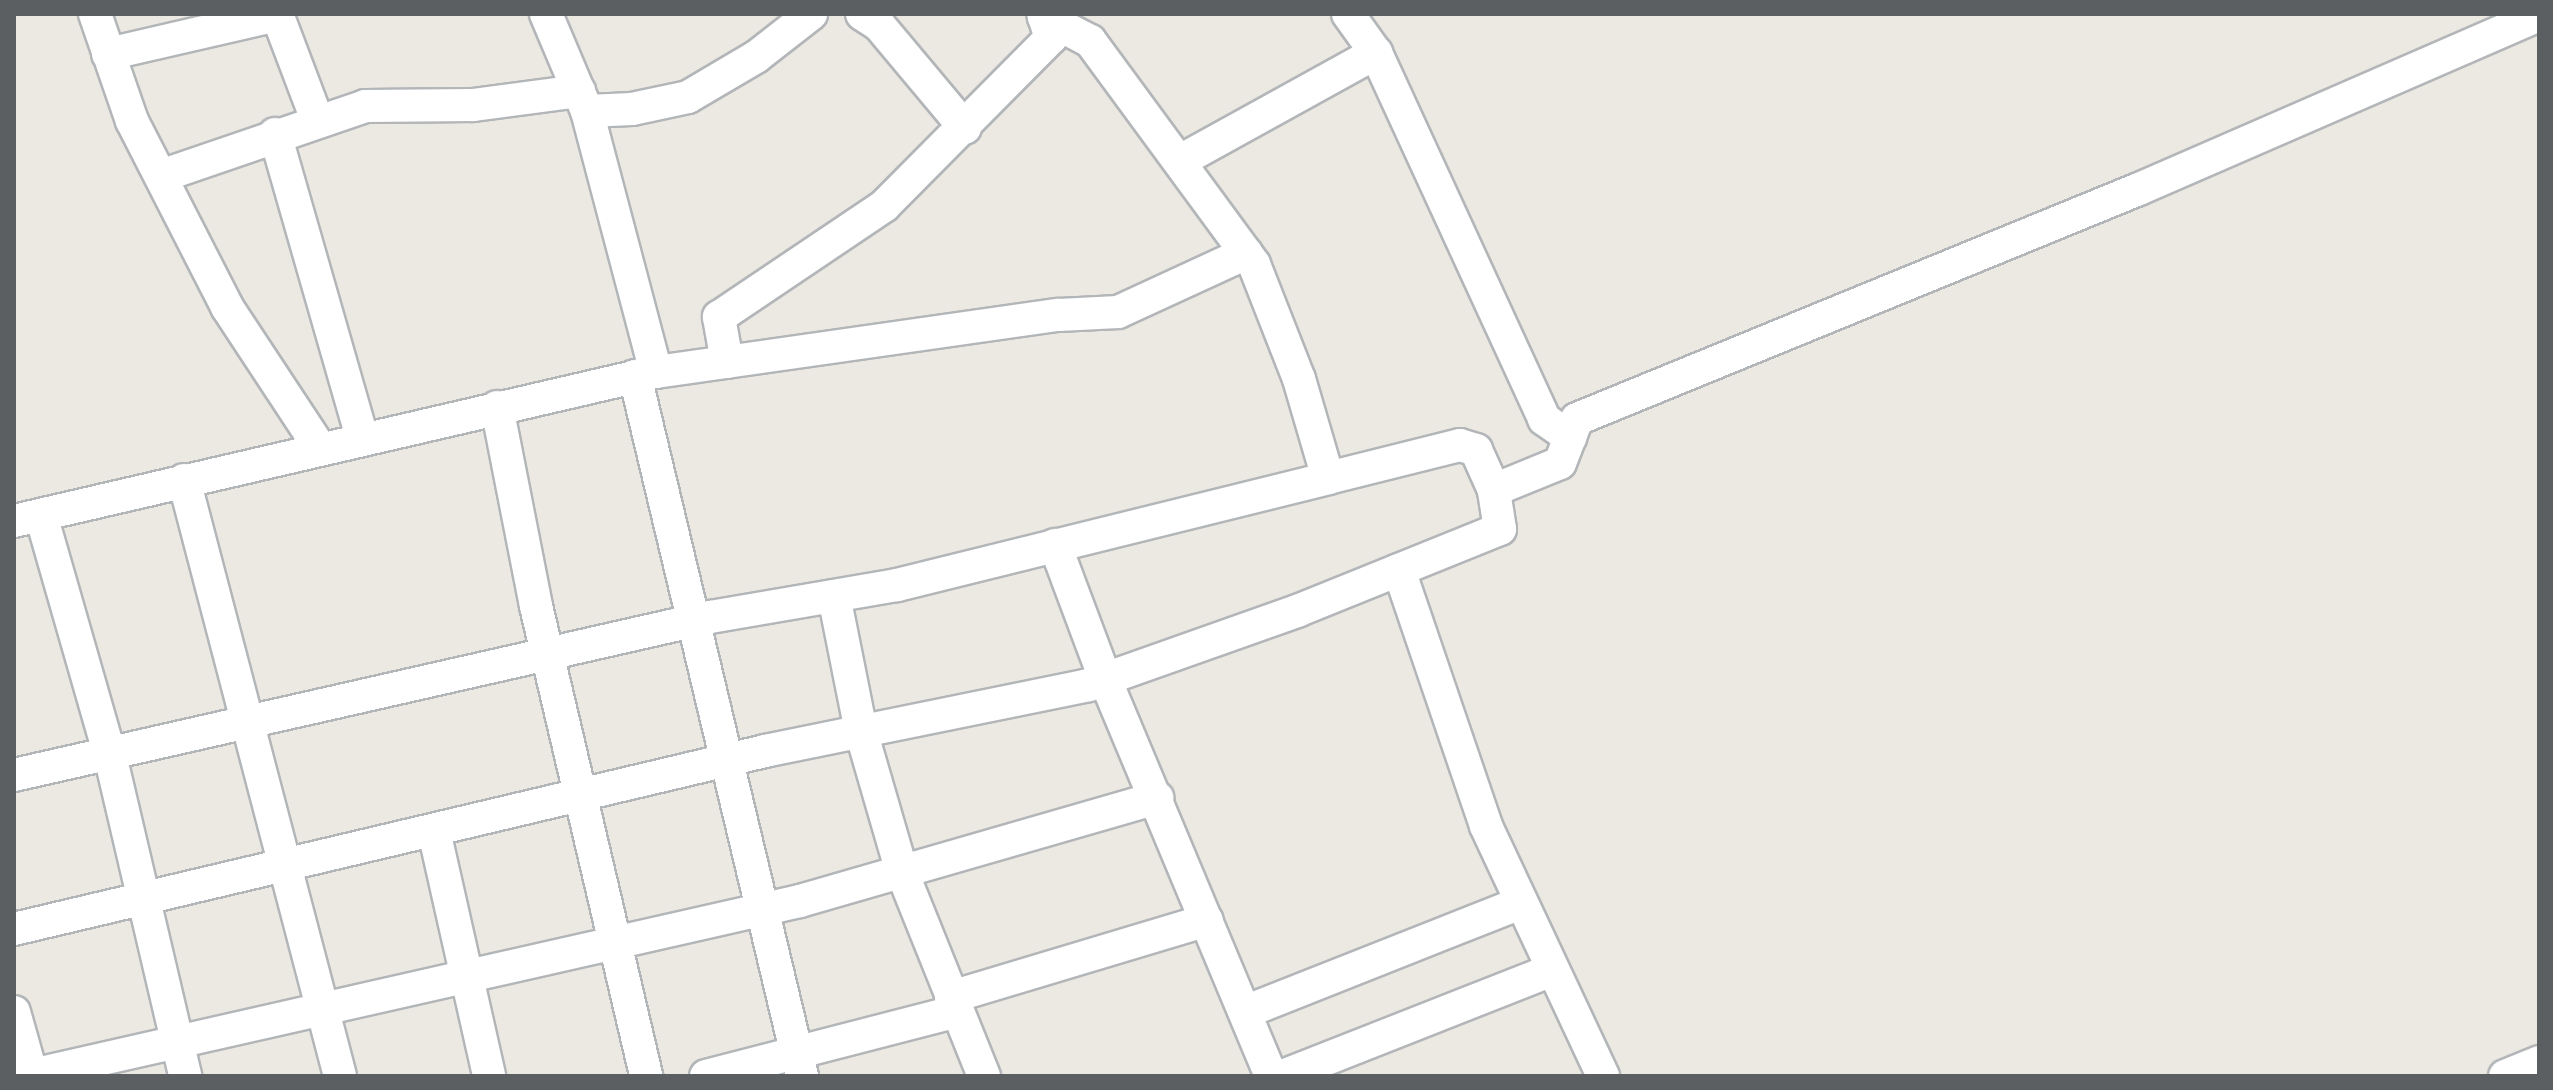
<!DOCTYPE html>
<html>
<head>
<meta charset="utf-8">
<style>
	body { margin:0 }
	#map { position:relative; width:2553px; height:1090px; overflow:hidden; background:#ece9e2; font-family:"Exo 2",sans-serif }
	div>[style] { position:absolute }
	.roads { filter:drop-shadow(2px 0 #b3b6b9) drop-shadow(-2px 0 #b3b6b9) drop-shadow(0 2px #b3b6b9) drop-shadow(0 -2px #b3b6b9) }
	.minor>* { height:32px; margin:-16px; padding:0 16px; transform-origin:16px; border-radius:16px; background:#fff }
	span { translate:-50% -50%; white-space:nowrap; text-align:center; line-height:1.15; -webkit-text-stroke:6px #fff; paint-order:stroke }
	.frame { position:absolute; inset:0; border:16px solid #5b5f62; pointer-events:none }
</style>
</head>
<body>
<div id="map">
	<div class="roads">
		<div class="minor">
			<div style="left:95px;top:14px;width:113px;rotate:70.9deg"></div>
			<div style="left:132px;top:121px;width:209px;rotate:62.9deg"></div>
			<div style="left:227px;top:307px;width:169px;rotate:56.6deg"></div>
			<div style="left:277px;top:14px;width:113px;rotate:69.3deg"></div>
			<div style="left:546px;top:14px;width:105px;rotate:67.1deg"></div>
			<div style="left:587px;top:111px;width:270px;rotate:75.2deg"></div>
			<div style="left:862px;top:14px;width:20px;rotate:33deg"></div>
			<div style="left:879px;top:25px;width:134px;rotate:50.1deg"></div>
			<div style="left:1348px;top:14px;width:48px;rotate:54.3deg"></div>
			<div style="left:1376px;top:53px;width:403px;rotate:65.3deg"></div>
			<div style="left:1544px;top:419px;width:32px;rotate:35deg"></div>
			<div style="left:108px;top:54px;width:173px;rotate:-13deg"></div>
			<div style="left:587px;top:111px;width:45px;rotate:-2.5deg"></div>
			<div style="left:632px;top:109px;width:57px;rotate:-12.1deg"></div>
			<div style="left:688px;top:97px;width:79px;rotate:-30.5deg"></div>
			<div style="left:756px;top:57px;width:70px;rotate:-38deg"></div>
			<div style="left:275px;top:134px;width:316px;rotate:74deg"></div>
			<div style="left:1180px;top:161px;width:224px;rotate:-28.9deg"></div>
			<div style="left:161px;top:176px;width:216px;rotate:-18.9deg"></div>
			<div style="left:365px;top:106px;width:108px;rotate:-0.5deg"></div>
			<div style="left:473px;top:105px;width:107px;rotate:-7.5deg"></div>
			<div style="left:727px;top:362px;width:46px;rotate:-100.1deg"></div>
			<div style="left:719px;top:317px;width:199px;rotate:-33.9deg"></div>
			<div style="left:884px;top:206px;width:237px;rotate:-45.2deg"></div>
			<div style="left:1051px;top:38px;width:25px;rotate:-108deg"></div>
			<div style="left:635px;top:376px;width:720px;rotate:76.58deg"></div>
			<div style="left:497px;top:407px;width:203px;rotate:78.9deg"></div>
			<div style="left:536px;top:606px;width:483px;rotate:76.8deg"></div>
			<div style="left:1328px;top:478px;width:136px;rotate:-14deg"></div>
			<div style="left:1460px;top:445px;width:17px;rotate:17deg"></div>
			<div style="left:1476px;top:450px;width:44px;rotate:65.8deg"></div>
			<div style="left:1494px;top:490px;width:71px;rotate:-22.2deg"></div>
			<div style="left:1560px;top:463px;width:47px;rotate:-68.9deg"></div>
			<div style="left:1577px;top:419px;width:607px;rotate:-22.26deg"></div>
			<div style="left:2139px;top:189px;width:436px;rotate:-23.5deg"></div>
			<div style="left:184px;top:480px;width:616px;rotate:75.33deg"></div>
			<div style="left:41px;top:515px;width:250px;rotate:74deg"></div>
			<div style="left:110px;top:755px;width:330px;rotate:76.8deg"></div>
			<div style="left:14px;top:521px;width:659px;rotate:-13.07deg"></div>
			<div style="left:656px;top:372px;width:407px;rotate:-8.1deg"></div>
			<div style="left:1059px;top:315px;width:59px;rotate:-2.9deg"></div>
			<div style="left:1118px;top:312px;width:141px;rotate:-24.7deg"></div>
			<div style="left:1055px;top:545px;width:143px;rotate:69.5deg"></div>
			<div style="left:1105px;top:679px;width:430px;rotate:67.3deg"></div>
			<div style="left:1399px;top:570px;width:270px;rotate:71.2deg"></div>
			<div style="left:1486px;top:826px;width:276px;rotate:64.9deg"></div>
			<div style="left:834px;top:596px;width:138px;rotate:78.7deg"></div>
			<div style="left:861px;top:731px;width:147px;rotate:73.8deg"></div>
			<div style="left:902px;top:872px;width:220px;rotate:68.1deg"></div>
			<div style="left:14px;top:775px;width:714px;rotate:-12.79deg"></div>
			<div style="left:710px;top:617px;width:190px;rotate:-9.7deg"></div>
			<div style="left:897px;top:585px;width:444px;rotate:-13.9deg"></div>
			<div style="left:1328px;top:478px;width:103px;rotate:-106.3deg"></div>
			<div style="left:1299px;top:379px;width:123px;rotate:-111.4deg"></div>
			<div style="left:1254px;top:264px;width:277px;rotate:-126.3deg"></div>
			<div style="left:1090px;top:41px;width:52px;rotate:-152.4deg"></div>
			<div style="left:1044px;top:17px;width:4px;rotate:-45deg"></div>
			<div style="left:434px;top:831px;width:251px;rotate:77.3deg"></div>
			<div style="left:14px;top:929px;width:772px;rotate:-13.33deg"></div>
			<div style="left:765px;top:751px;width:330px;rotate:-11.5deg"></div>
			<div style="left:1088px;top:685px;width:222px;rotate:-19.5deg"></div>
			<div style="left:1297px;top:611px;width:219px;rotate:-22deg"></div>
			<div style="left:1500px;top:529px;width:39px;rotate:-99deg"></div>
			<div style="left:951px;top:997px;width:267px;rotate:-16.7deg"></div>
			<div style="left:14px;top:1012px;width:66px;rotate:74.3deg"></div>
			<div style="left:1245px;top:1012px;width:296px;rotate:-21.6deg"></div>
			<div style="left:27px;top:1076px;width:793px;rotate:-12.76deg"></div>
			<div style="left:800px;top:901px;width:372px;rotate:-16.1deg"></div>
			<div style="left:706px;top:1076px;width:259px;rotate:-14.5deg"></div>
			<div style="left:1283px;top:1076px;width:287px;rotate:-21.5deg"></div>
			<div style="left:2505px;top:1076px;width:37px;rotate:-22deg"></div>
		</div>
	</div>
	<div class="frame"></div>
</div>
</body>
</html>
